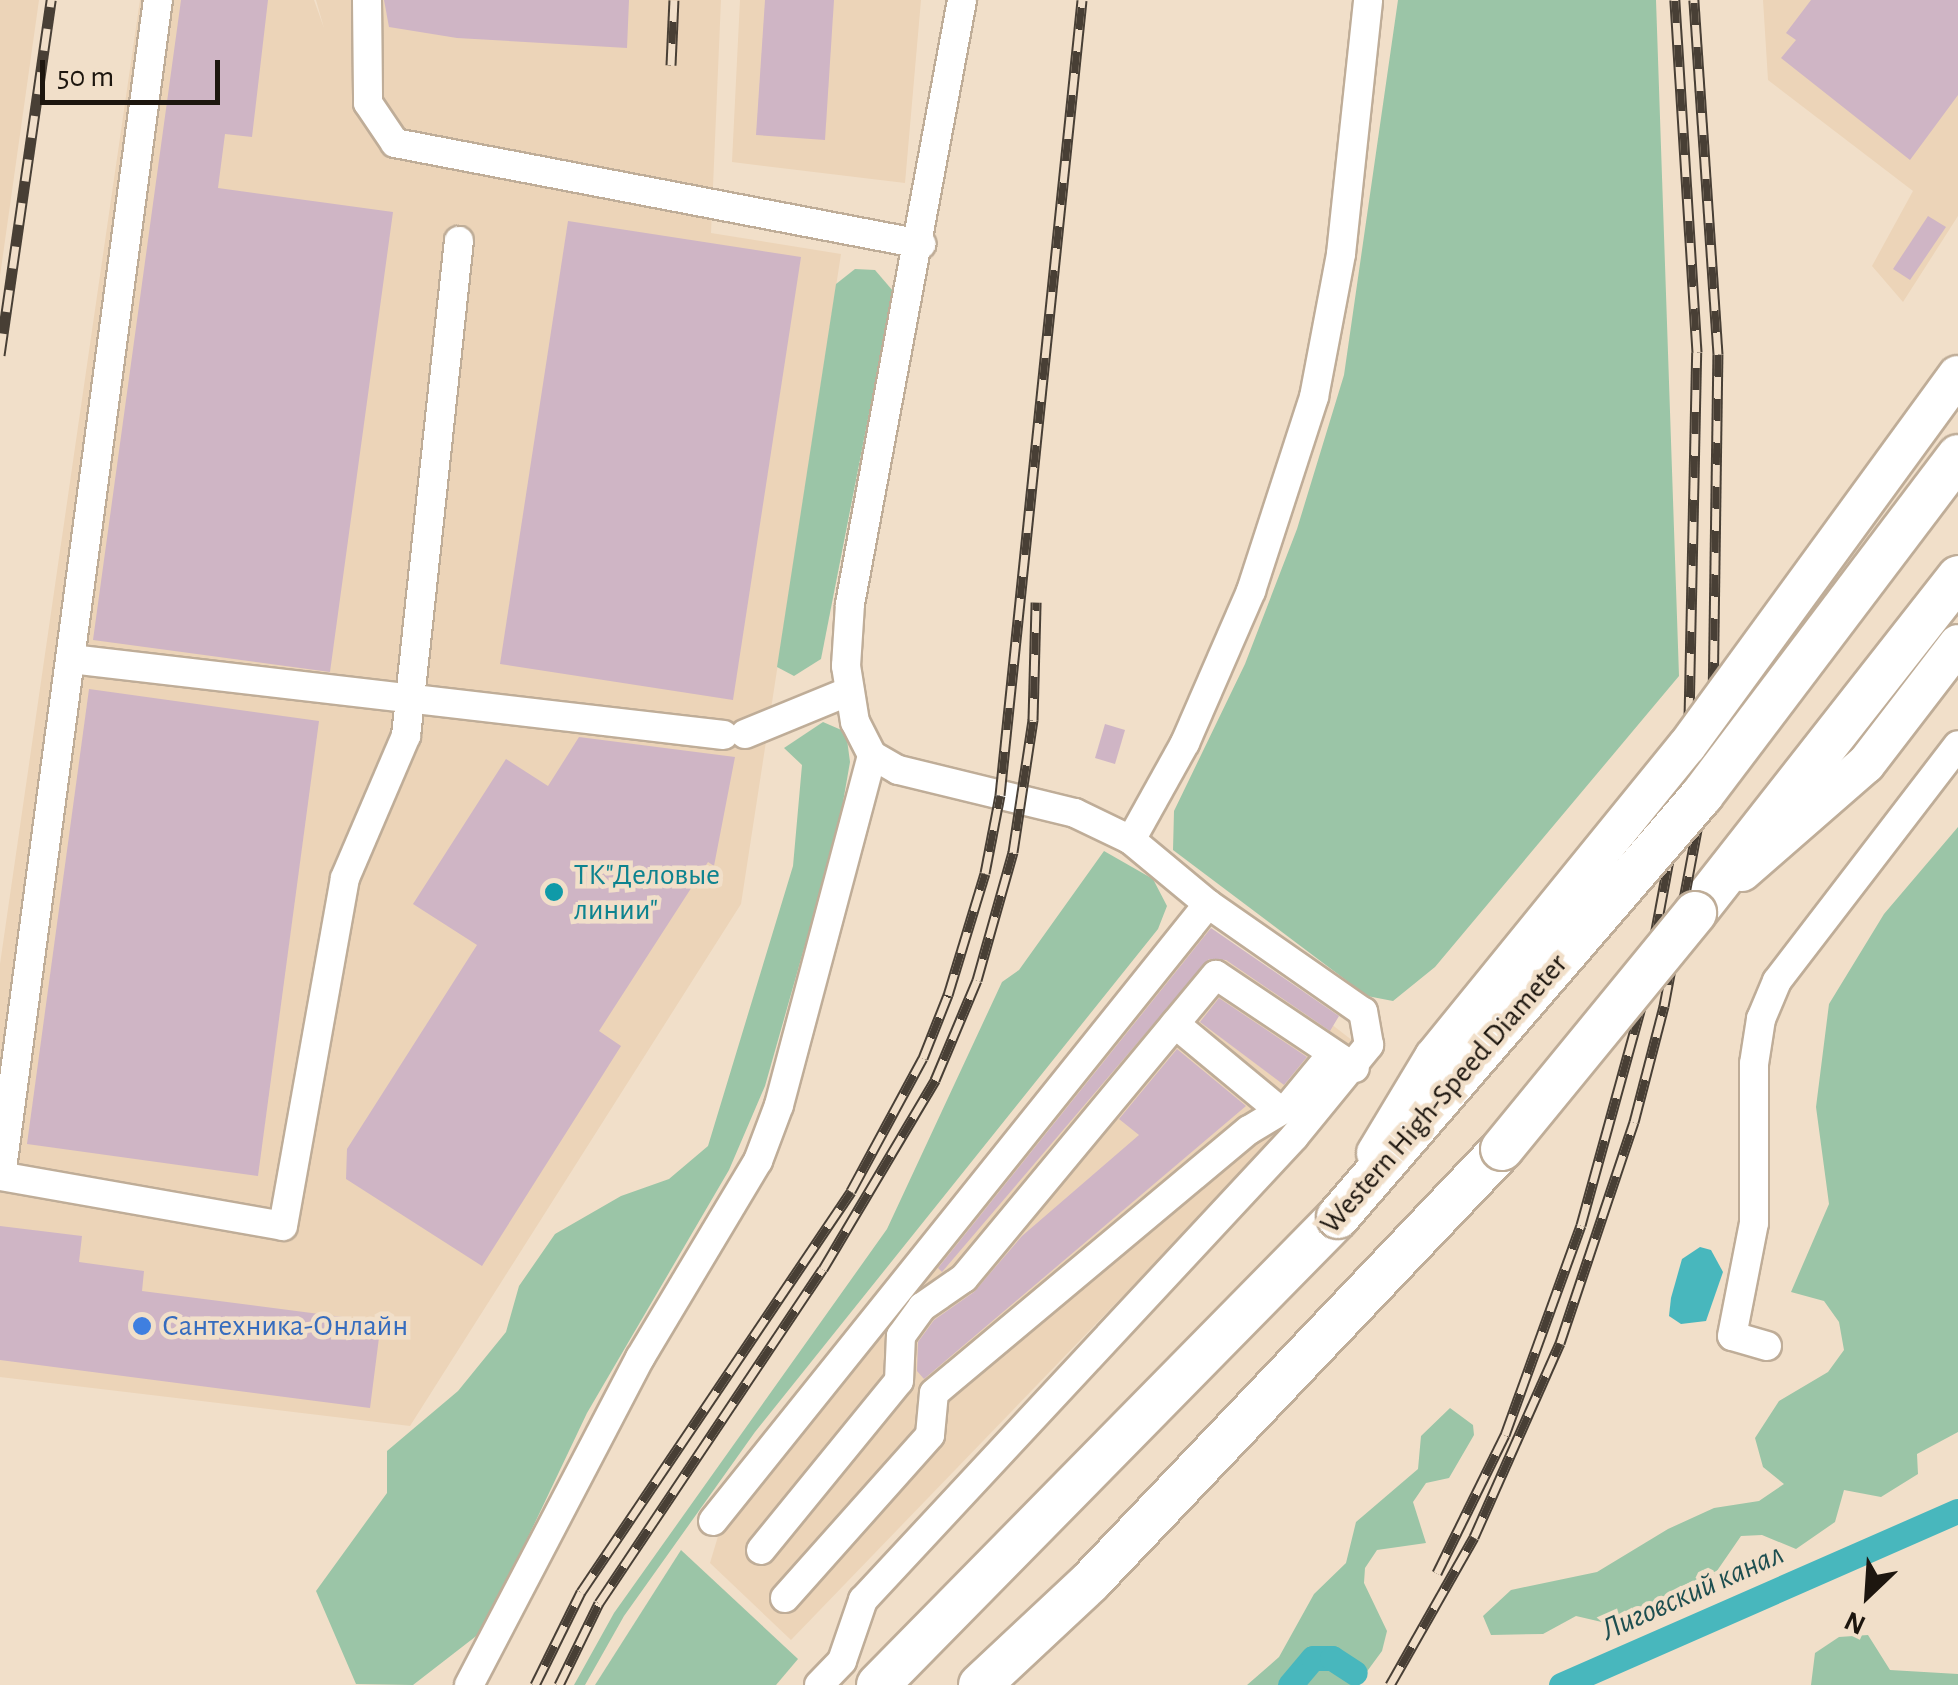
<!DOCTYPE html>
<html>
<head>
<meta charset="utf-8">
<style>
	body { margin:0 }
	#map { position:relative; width:1958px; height:1685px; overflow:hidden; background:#f1dfc9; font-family:"Alegreya Sans",sans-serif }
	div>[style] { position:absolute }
	.built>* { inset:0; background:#ecd4b8 }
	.green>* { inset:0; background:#9bc5a7 }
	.water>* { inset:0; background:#48b7bd }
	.canal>* { height:25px; margin:-12.5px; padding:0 12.5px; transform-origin:12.5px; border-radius:12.5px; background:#48b7bd }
	.building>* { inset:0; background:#cfb5c5 }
	.roads { filter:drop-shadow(2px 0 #bfad98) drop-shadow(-2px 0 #bfad98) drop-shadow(0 2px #bfad98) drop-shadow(0 -2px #bfad98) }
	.minor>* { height:28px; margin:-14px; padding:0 14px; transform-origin:14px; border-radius:14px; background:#fff }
	.major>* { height:38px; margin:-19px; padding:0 19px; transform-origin:19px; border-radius:19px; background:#fff }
	.highway>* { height:42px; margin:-21px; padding:0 21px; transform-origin:21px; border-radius:21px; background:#fff }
	.rail>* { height:11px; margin-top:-5.5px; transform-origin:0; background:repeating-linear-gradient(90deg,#f1dfc9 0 22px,#483f35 0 44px); box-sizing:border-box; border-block:2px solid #483f35 }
	.bridges { filter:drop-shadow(2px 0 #bfad98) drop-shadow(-2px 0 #bfad98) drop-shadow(0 2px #bfad98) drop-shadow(0 -2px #bfad98) }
	.major-bridge>* { height:38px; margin:-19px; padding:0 19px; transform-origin:19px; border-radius:19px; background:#fff }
	.highway-bridge>* { height:42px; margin:-21px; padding:0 21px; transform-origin:21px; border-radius:21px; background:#fff }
	.dots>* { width:28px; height:28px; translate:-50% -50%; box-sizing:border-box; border:5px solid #f1dfc9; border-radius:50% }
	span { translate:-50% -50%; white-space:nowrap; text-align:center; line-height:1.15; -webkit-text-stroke:9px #f1dfc9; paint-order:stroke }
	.culture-label { font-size:30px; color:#0d838f }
	.left { translate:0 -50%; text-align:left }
	.street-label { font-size:30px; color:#1d160f }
	.shop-label { font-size:30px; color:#366cbe }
	.water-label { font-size:32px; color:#1d4e50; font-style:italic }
	.north { position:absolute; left:1818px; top:1545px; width:100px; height:100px; -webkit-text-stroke:8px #f1dfc9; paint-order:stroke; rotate:205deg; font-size:28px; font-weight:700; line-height:40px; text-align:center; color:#1d160f }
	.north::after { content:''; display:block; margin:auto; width:35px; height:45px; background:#1d160f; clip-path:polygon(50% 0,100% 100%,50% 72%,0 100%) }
	.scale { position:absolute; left:40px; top:60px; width:180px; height:45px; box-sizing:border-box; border:5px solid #1d160f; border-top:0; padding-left:12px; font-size:30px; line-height:35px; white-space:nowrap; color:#1d160f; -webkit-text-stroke:8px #f1dfc9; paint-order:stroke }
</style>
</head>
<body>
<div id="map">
	<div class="built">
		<div style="clip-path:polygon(0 0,39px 0,0 276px)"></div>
		<div style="clip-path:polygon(140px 0,314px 0,324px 28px,316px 0,721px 0,711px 233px,841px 254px,741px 904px,410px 1426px,0 1377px,0 964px)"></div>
		<div style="clip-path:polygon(740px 0,921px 0,905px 183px,732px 162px)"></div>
		<div style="clip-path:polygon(1763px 0,1958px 0,1958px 216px,1903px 302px,1872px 266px,1913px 191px,1768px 80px)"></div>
		<div style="clip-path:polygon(1209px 929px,1362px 1048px,791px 1640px,710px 1563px,719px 1533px)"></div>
	</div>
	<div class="green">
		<div style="clip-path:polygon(1398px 0,1656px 0,1679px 676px,1435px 967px,1393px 1001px,1367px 996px,1173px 850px,1174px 811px,1245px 664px,1297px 529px,1344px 375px)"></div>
		<div style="clip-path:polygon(855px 269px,875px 270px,893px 291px,821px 659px,794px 676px,777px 667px,836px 284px)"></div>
		<div style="clip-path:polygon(823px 722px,846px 732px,850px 762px,839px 825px,765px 1086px,729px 1170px,587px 1413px,484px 1630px,413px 1685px,356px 1684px,316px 1591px,387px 1493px,387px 1451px,458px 1391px,506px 1332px,519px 1286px,555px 1234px,621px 1196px,669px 1179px,708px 1146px,793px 866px,802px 765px,784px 748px)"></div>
		<div style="clip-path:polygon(1958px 827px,1958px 1432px,1917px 1454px,1918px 1474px,1881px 1497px,1844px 1490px,1835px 1522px,1796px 1549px,1762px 1535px,1741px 1536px,1710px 1581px,1636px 1630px,1576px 1616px,1543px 1634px,1491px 1635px,1483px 1616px,1511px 1590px,1597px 1572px,1668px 1529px,1714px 1508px,1759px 1501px,1784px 1484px,1763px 1467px,1755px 1438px,1779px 1401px,1828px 1372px,1844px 1350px,1839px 1322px,1824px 1301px,1791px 1292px,1829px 1204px,1816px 1107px,1829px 1004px,1884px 914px)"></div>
		<div style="clip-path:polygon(1104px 851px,1153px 879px,1167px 906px,1158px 929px,755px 1432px,624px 1616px,585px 1685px,574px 1685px,614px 1613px,887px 1229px,1002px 982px,1019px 970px)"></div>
		<div style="clip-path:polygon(1450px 1408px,1473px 1425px,1474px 1435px,1449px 1478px,1426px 1483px,1413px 1502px,1426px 1543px,1377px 1550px,1365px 1568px,1364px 1583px,1387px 1631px,1382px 1651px,1357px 1685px,1247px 1685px,1279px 1657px,1314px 1594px,1346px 1563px,1356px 1522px,1418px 1469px,1421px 1436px)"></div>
		<div style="clip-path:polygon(681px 1550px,798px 1659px,776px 1685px,595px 1685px)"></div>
		<div style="clip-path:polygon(1868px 1635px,1890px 1670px,1958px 1674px,1958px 1685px,1811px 1685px,1815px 1653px,1839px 1637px)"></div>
	</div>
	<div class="water">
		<div style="clip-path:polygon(1700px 1247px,1711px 1250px,1723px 1272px,1706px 1321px,1681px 1324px,1669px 1316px,1671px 1298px,1682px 1259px)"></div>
	</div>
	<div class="canal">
		<div style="left:1290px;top:1685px;width:35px;rotate:-50deg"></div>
		<div style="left:1313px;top:1658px;width:19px"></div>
		<div style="left:1332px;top:1658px;width:27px;rotate:33deg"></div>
		<div style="left:1561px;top:1685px;width:433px;rotate:-23.7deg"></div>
	</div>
	<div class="building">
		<div style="clip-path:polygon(181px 0,268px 0,252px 137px,225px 134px,218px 188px,393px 212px,330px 672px,93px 640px)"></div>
		<div style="clip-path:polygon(384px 0,629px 0,627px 48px,457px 38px,389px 27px)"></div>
		<div style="clip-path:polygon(765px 0,834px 0,825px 140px,756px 135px)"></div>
		<div style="clip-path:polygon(1811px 0,1958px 0,1958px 95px,1910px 160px,1781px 58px,1796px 40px,1786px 33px)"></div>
		<div style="clip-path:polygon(1928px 216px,1946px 227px,1910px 280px,1893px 269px)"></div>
		<div style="clip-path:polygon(568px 221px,801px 257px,733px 700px,500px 664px)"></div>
		<div style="clip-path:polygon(89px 689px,319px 721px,258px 1176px,27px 1144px)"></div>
		<div style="clip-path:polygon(1105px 724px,1125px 730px,1115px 764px,1095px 758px)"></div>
		<div style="clip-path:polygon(579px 737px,735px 757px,714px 866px,708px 862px,599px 1031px,621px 1046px,482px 1266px,346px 1179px,347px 1149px,477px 945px,413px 904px,506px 759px,548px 786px)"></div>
		<div style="clip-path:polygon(1211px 928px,1339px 1016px,1330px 1031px,1226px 960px,1209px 959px,942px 1272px,938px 1268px)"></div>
		<div style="clip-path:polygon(1219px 998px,1307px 1057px,1284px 1085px,1200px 1022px)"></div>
		<div style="clip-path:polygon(1177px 1049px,1246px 1106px,924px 1379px,917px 1371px,918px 1342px,934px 1320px,974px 1292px,1022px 1236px,1139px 1135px,1119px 1119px)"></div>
		<div style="clip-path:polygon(0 1226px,82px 1236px,79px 1262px,144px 1271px,142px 1291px,381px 1322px,370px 1408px,0 1360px)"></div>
	</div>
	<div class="roads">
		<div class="minor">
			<div style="left:367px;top:0;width:103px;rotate:89.4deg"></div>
			<div style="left:368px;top:103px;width:48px;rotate:56deg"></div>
			<div style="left:395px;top:143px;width:536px;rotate:10.87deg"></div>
			<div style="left:71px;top:659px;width:657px;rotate:6.64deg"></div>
			<div style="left:745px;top:734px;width:113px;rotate:-22.3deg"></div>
			<div style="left:1131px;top:840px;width:111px;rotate:-60.9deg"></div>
			<div style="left:1185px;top:743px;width:166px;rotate:-66.5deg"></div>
			<div style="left:1251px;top:591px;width:204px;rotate:-72deg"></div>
			<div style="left:1314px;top:397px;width:146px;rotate:-79.3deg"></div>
			<div style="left:1341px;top:254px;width:255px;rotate:-83.9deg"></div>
			<div style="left:1175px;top:1024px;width:136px;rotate:39.6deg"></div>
			<div style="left:0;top:1176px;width:287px;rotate:10deg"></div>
			<div style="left:283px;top:1226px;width:353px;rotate:-79.9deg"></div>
			<div style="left:345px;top:878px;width:155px;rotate:-66.8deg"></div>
			<div style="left:406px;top:736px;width:498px;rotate:-83.9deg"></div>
			<div style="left:1px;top:1176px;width:1186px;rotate:-82.4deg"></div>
			<div style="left:1767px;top:1346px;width:36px;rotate:-164deg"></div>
			<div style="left:1732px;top:1336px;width:115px;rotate:-79deg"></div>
			<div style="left:1754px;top:1223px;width:159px;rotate:-90deg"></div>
			<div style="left:1754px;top:1064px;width:46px;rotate:-81.2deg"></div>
			<div style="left:1761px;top:1019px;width:41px;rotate:-67.2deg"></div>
			<div style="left:1777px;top:981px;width:297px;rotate:-52.5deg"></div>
			<div style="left:713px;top:1521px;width:791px;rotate:-51.26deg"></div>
			<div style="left:761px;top:1550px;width:218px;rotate:-50.8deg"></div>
			<div style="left:899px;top:1381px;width:45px;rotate:-87.5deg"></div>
			<div style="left:901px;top:1336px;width:36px;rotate:-54deg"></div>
			<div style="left:922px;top:1307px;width:51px;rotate:-34.6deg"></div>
			<div style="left:964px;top:1278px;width:394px;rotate:-50.3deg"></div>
			<div style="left:1216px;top:975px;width:167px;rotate:33.8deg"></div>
			<div style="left:785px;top:1598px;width:218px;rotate:-48.3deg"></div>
			<div style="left:930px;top:1435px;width:42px;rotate:-84.6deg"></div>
			<div style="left:934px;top:1393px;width:410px;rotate:-39.9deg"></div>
			<div style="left:1249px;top:1130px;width:47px;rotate:-31deg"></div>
			<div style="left:1289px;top:1106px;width:65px;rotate:-50.6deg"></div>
			<div style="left:469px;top:1685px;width:369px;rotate:-62.4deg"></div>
			<div style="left:640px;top:1358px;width:230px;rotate:-59.1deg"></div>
			<div style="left:758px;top:1161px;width:60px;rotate:-69.4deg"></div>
			<div style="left:779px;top:1105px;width:362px;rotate:-75.1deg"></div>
			<div style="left:819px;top:1685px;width:33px;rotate:-46deg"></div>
			<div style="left:842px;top:1661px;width:65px;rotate:-71deg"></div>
			<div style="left:863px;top:1600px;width:633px;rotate:-47.05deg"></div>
			<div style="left:1294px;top:1137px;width:119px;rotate:-50.8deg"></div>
			<div style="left:1369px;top:1045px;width:34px;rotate:-100deg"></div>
			<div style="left:1363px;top:1012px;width:189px;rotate:-145.1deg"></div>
			<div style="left:1208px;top:904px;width:100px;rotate:-140.3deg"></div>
			<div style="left:1131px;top:840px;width:62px;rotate:-154.3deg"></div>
			<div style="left:1075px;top:813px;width:182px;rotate:-166.3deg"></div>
			<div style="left:898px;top:770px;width:30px;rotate:-150deg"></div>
			<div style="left:872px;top:755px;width:37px;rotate:-117deg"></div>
			<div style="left:855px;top:722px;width:57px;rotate:-99.1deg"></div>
			<div style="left:846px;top:666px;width:62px;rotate:-86.3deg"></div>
			<div style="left:850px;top:604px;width:614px;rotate:-79.49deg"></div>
		</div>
		<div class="major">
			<div style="left:1742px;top:872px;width:164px;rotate:-41.1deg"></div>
			<div style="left:1866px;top:764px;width:151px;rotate:-52.5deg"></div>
		</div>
		<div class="highway">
			<div style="left:1695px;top:913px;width:427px;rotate:-51.9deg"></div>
			<div style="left:878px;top:1685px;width:656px;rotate:-45.49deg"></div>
			<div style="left:980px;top:1685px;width:151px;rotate:-43.1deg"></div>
			<div style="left:1090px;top:1582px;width:598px;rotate:-46.42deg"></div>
		</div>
	</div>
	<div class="rail">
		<div style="left:671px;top:65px;width:65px;rotate:-87.4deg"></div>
		<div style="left:0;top:355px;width:359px;rotate:-81.8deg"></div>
		<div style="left:1437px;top:1573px;width:154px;rotate:-63.8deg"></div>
		<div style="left:1505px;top:1435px;width:223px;rotate:-70.1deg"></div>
		<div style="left:1581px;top:1225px;width:233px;rotate:-74.6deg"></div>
		<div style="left:1643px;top:1000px;width:186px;rotate:-79.5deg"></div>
		<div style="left:1677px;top:817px;width:99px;rotate:-83deg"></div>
		<div style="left:1689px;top:719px;width:367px;rotate:-88.8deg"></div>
		<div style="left:1697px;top:352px;width:353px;rotate:-93.6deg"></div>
		<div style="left:535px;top:1685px;width:104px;rotate:-63.7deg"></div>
		<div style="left:581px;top:1592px;width:483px;rotate:-56deg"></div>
		<div style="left:851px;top:1191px;width:151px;rotate:-61.6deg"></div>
		<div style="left:923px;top:1058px;width:68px;rotate:-68.4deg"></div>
		<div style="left:948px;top:995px;width:127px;rotate:-73.1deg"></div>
		<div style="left:985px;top:873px;width:79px;rotate:-79.1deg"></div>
		<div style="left:1000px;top:795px;width:799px;rotate:-84.11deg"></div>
		<div style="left:559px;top:1685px;width:91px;rotate:-64deg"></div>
		<div style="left:599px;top:1603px;width:402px;rotate:-56.2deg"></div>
		<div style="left:823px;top:1269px;width:220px;rotate:-59.3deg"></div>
		<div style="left:935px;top:1080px;width:108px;rotate:-67.2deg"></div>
		<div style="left:977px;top:980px;width:133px;rotate:-74.3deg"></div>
		<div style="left:1013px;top:852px;width:134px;rotate:-81.4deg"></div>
		<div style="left:1033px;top:720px;width:118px;rotate:-88.5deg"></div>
		<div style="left:1390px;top:1685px;width:170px;rotate:-60.4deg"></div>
		<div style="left:1474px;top:1537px;width:212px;rotate:-66.1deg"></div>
		<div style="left:1560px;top:1343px;width:233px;rotate:-71.5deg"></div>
		<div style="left:1634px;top:1122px;width:120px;rotate:-75.5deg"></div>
		<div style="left:1664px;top:1006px;width:190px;rotate:-79.4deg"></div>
		<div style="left:1699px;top:819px;width:114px;rotate:-82.9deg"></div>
		<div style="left:1713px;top:706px;width:352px;rotate:-89.2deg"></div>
		<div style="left:1718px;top:354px;width:355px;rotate:-93.9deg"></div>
	</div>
	<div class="bridges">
		<div class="major-bridge">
			<div style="left:1376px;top:1153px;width:112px;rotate:-58.9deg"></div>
			<div style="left:1434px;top:1057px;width:401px;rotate:-50.9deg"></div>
			<div style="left:1687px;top:746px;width:459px;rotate:-53.9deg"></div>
		</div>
		<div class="highway-bridge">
			<div style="left:1502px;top:1149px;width:305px;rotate:-50.7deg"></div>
			<div style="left:1338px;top:1217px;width:557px;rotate:-49.22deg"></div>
			<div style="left:1702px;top:795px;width:425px;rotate:-52.9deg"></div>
		</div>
	</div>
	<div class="dots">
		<div style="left:554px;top:892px;background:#0f9aa8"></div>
		<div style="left:142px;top:1326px;background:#3f7fe0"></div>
	</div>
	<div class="culture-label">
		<span class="left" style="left:574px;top:892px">ТК"Деловые<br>линии"</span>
	</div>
	<div class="street-label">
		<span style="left:1444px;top:1094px;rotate:-49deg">Western High-Speed Diameter</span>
	</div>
	<div class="shop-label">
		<span class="left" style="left:162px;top:1326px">Сантехника-Онлайн</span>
	</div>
	<div class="water-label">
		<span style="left:1692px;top:1592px;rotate:-24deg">Лиговский канал</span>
	</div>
	<div class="north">N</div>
	<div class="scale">50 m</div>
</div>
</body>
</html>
